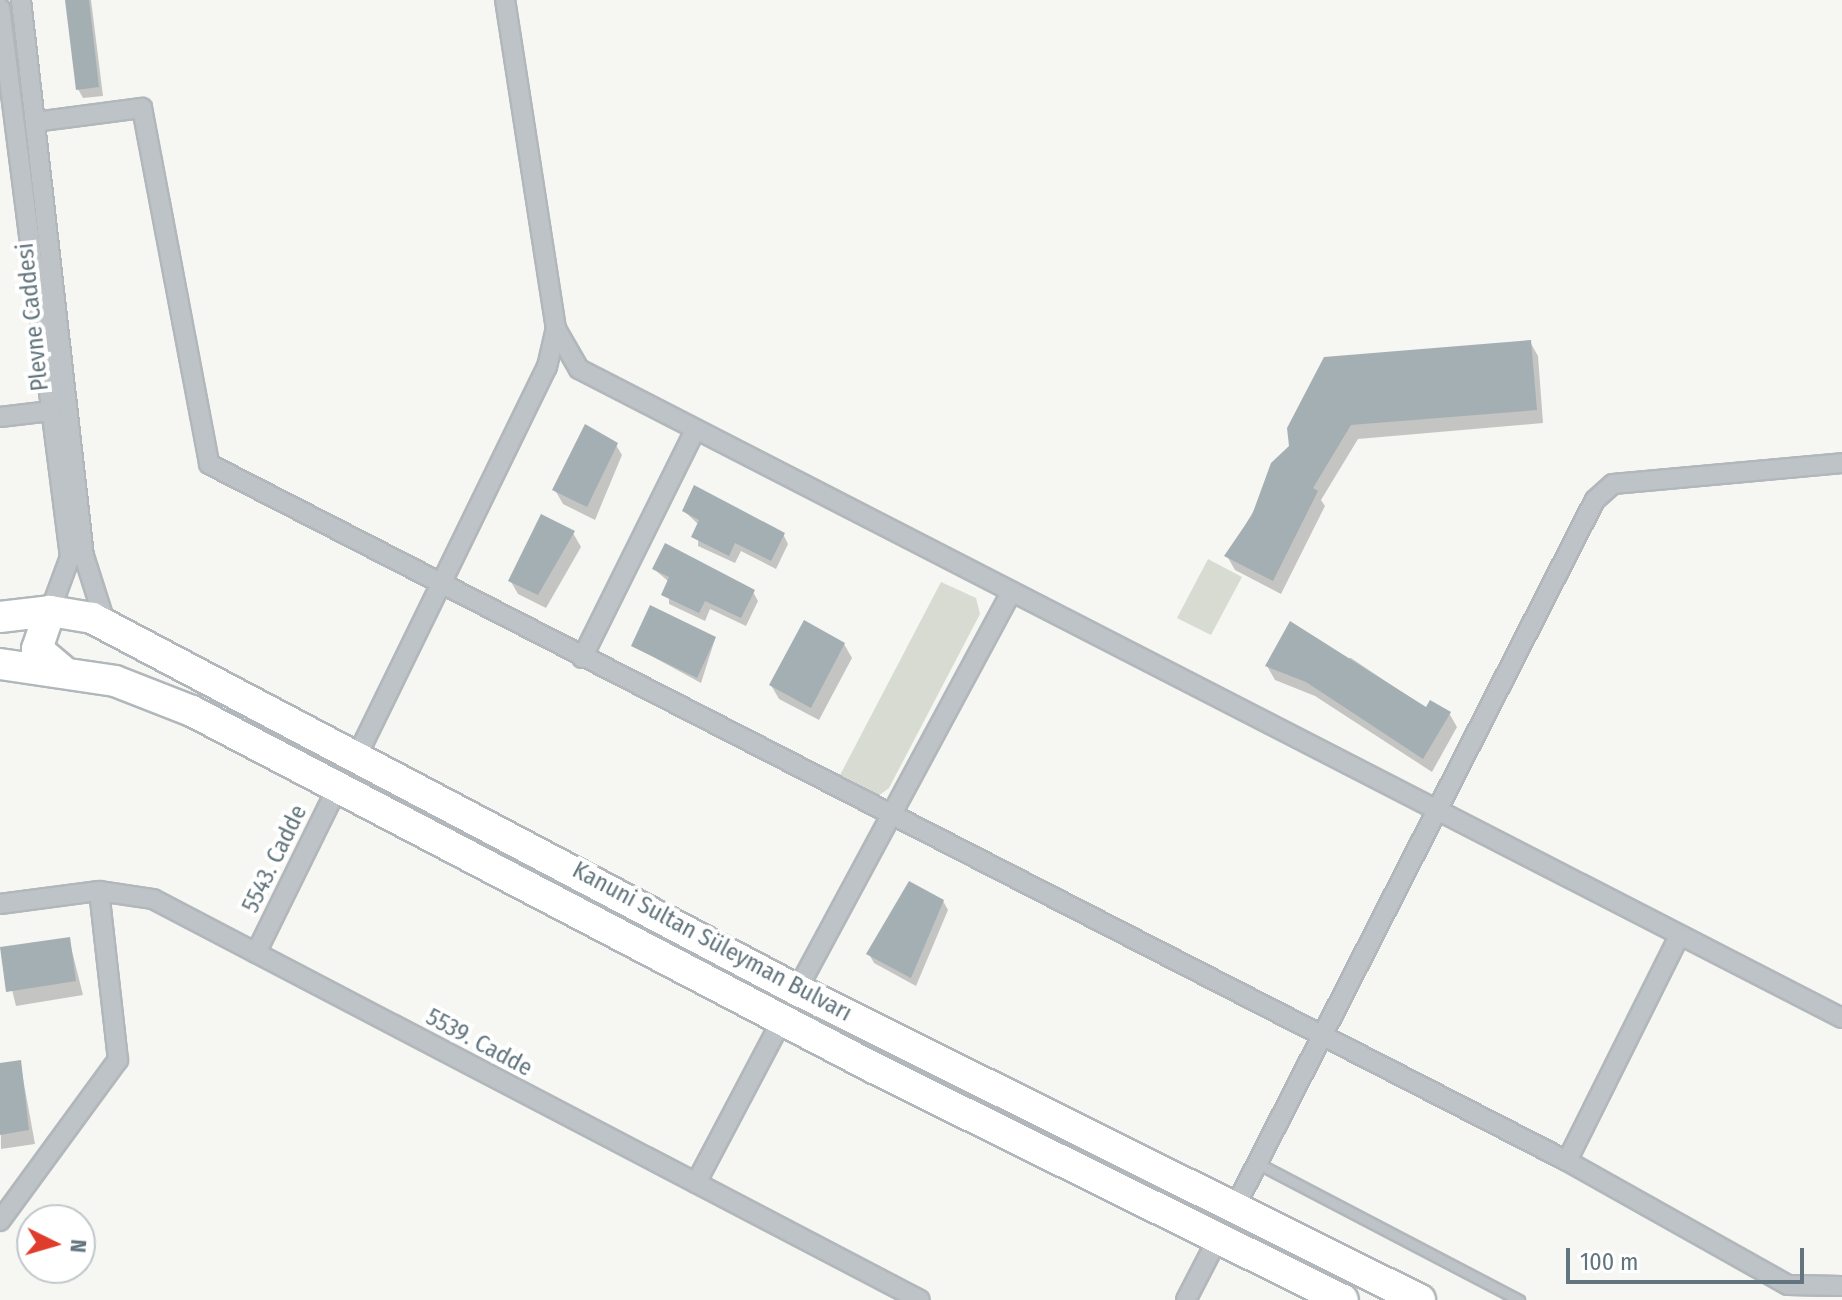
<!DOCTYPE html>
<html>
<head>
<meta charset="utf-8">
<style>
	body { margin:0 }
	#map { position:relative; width:1842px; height:1300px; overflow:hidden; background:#f6f6f3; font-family:"Fira Sans Condensed",sans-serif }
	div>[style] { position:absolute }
	.green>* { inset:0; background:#d7dbd2 }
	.shadow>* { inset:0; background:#0003 }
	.building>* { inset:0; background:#a4afb3 }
	.roads { filter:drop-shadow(2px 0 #b1b7ba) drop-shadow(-2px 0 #b1b7ba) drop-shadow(0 2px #b1b7ba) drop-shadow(0 -2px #b1b7ba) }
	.lane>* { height:9px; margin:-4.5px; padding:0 4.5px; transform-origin:4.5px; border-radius:4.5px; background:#bdc3c6 }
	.street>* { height:18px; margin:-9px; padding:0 9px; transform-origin:9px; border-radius:9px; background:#bdc3c6 }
	.primary>* { height:30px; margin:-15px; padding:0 15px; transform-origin:15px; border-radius:15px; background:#fff }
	span { translate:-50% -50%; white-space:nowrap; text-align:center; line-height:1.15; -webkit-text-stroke:8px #fff; paint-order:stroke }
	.street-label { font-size:24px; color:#62757e }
	.north { position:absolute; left:16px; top:1204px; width:80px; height:80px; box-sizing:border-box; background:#fff; border:2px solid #c0c8cb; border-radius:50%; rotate:95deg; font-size:22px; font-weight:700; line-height:32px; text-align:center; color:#62757e }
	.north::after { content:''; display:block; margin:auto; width:28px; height:36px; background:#df3c2b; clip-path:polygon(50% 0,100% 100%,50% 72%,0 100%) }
	.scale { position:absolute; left:1566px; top:1248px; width:238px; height:36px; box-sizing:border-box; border:4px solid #62757e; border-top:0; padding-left:10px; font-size:24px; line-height:28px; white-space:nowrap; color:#62757e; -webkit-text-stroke:6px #fff; paint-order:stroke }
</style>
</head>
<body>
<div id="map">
	<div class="green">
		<div style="clip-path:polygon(1208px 559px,1242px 577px,1211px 635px,1177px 618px)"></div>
		<div style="clip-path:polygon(941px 582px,976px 598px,980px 614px,889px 788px,877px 797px,839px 777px)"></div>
	</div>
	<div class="shadow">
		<div style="clip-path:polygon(67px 0,91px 0,103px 96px,83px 98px,78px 89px)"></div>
		<div style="clip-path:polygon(1530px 342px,1538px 356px,1543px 423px,1358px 439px,1321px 500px,1325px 506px,1281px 594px,1235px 570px,1227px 556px,1291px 447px)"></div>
		<div style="clip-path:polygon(613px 440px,622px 455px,595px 520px,563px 504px,555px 490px)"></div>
		<div style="clip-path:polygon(684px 511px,783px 534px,788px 544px,776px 569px,741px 551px,735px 563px,698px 546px,699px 525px)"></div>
		<div style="clip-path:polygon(573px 533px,581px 547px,546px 608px,518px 594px,510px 580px)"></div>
		<div style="clip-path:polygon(654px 569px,753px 592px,758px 601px,746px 626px,710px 609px,705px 621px,669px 604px,669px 582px)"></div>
		<div style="clip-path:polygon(715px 639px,701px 683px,633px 646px)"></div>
		<div style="clip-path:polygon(844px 644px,852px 658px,819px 720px,779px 699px,771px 685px)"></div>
		<div style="clip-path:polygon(1351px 658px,1427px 709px,1449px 713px,1457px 727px,1432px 772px,1315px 696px,1275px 680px,1267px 666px)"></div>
		<div style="clip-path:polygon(943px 901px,948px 910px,916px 986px,874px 963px,869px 954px)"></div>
		<div style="clip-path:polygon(69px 939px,83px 995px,16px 1006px,2px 949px)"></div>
		<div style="clip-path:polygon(20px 1062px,35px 1144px,1px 1149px,0 1065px)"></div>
	</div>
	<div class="building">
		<div style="clip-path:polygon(65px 0,89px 0,99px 87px,76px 90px)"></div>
		<div style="clip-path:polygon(1531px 340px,1537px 410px,1351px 425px,1313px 488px,1318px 491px,1273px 581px,1224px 556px,1252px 515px,1271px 463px,1289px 446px,1287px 428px,1324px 357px)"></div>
		<div style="clip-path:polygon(585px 424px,618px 443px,587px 507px,552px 490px)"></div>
		<div style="clip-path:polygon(694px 485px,785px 533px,771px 561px,735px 543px,729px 556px,691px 537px,699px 520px,682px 511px)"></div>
		<div style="clip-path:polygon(541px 514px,575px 531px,538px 595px,508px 581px)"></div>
		<div style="clip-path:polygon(665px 543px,755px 590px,741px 618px,705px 601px,699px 613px,661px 595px,669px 577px,652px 569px)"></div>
		<div style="clip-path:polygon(650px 605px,716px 637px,697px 678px,631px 646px)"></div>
		<div style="clip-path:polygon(804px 620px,845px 643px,811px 708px,769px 685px)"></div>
		<div style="clip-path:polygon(1290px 621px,1426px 707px,1430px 700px,1451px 712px,1423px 759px,1306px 682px,1265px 666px)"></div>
		<div style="clip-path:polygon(909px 881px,944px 900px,911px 978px,866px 954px)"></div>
		<div style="clip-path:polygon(70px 937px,76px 981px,6px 992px,0 947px)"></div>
		<div style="clip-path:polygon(21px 1060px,29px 1130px,0 1135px,0 1063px)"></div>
	</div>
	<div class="roads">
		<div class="lane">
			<div style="left:1257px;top:1163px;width:296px;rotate:27.6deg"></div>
		</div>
		<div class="street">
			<div style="left:21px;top:0;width:560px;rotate:83.54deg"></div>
			<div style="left:84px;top:556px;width:72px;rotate:72.3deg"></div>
			<div style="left:0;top:8px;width:553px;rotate:82.73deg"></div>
			<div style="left:70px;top:557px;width:58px;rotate:110.3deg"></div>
			<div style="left:35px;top:122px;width:108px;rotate:-7.5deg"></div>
			<div style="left:142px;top:108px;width:362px;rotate:79.3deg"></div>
			<div style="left:209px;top:464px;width:1526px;rotate:27.17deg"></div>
			<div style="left:1567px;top:1161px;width:253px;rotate:29.3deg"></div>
			<div style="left:1788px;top:1285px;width:54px;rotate:1.1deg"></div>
			<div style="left:556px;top:329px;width:46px;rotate:60.1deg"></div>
			<div style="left:579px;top:369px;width:1420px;rotate:27.2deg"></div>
			<div style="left:0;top:417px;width:51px;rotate:-6.7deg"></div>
			<div style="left:582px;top:658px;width:254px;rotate:-63.6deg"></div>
			<div style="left:357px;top:756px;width:433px;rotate:-64deg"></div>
			<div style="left:547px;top:367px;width:39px;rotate:-77deg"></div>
			<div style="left:556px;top:329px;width:333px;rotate:-98.8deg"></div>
			<div style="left:0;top:904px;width:100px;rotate:-7.5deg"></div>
			<div style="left:99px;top:891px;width:55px;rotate:8.4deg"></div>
			<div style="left:153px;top:899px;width:865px;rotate:27.6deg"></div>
			<div style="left:256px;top:953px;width:186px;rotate:-63.8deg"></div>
			<div style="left:797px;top:990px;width:447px;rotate:-61.7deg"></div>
			<div style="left:1567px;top:1161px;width:251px;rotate:-63.5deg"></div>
			<div style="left:696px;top:1183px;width:184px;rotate:-62.2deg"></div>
			<div style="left:1235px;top:1207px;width:793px;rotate:-63.02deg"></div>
			<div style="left:1595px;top:500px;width:24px;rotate:-42deg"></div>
			<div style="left:1613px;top:484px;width:230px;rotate:-5.2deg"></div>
			<div style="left:0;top:1221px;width:200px;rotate:-53.8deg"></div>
			<div style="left:118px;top:1060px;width:170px;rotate:-96.4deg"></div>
			<div style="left:1186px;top:1300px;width:70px;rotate:-62.7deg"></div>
		</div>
		<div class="primary">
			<div style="left:50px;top:611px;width:40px;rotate:108.9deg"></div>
			<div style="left:37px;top:649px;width:31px;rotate:40deg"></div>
			<div style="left:0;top:617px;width:50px;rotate:-6.8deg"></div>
			<div style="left:50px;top:611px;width:43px;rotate:9.5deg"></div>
			<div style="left:92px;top:618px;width:797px;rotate:27.82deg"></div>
			<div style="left:797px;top:990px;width:696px;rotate:26.45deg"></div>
			<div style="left:0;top:664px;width:116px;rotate:8.4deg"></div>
			<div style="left:115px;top:681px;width:83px;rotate:21.3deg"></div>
			<div style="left:192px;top:711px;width:770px;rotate:27.63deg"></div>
			<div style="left:874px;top:1068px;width:523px;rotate:26.32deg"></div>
		</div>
	</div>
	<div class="street-label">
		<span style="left:33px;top:317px;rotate:-96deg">Plevne Caddesi</span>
		<span style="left:275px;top:859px;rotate:-64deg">5543. Cadde</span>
		<span style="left:712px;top:942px;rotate:28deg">Kanuni Sultan Süleyman Bulvarı</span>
		<span style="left:479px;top:1043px;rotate:28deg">5539. Cadde</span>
	</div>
	<div class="north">N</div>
	<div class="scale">100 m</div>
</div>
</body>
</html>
